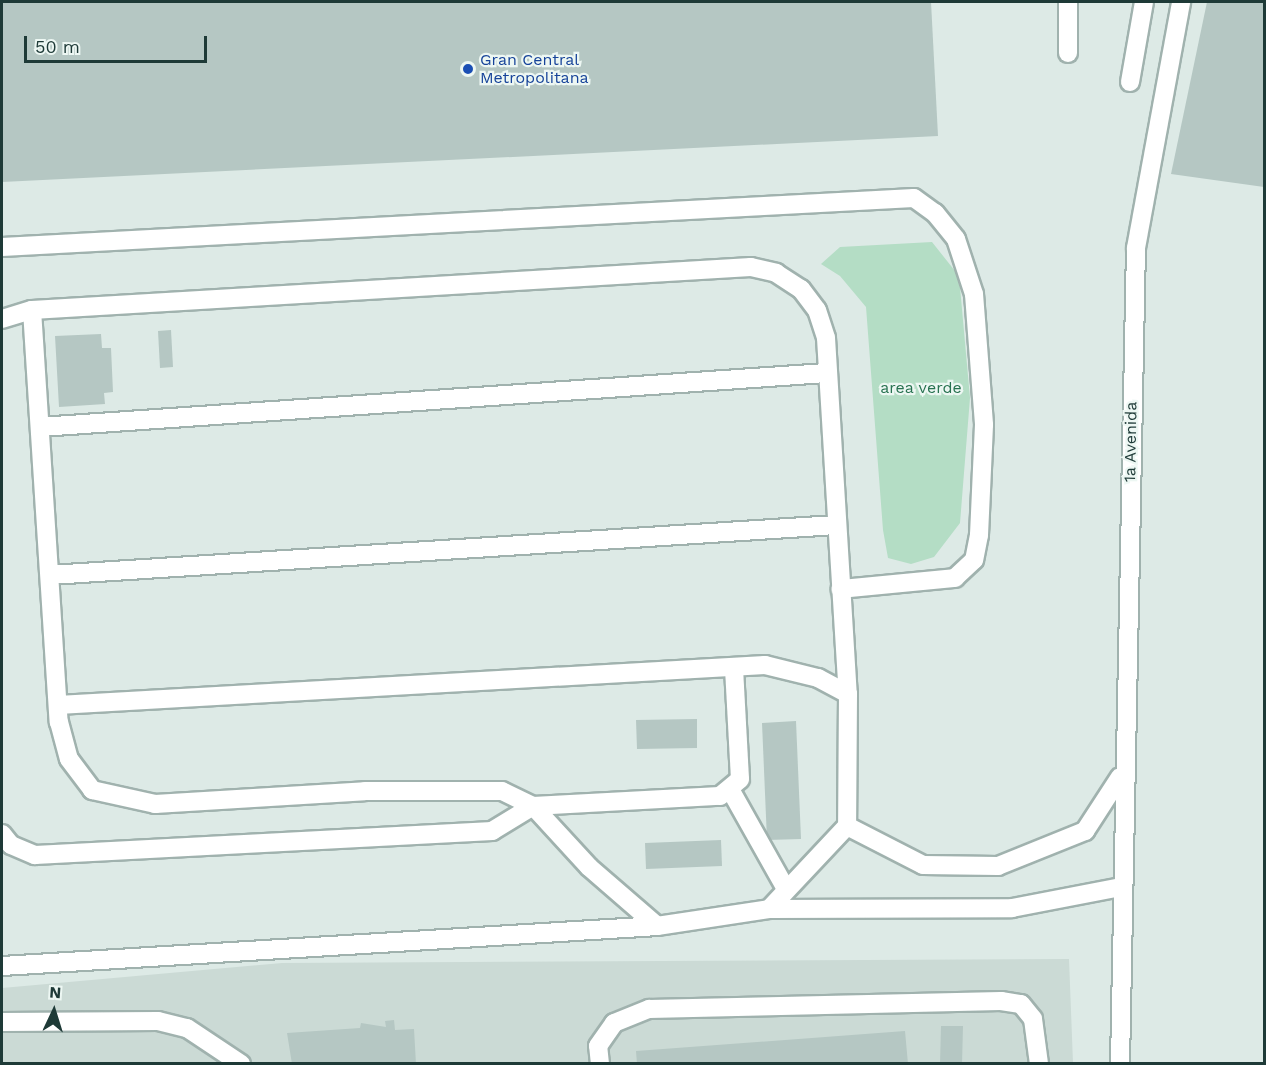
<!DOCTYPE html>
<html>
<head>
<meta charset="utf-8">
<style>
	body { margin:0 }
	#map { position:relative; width:1266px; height:1065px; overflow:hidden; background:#ddeae6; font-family:"Work Sans",sans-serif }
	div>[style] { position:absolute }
	.built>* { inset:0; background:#cbdad5 }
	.green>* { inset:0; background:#b4ddc5 }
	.building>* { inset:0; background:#b5c7c3 }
	.roads { filter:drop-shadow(2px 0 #a0b2ae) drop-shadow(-2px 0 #a0b2ae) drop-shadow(0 2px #a0b2ae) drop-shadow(0 -2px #a0b2ae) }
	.minor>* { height:18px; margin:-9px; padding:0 9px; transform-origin:9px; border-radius:9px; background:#fff }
	.dots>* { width:16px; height:16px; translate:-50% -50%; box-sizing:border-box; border:3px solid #edf7f3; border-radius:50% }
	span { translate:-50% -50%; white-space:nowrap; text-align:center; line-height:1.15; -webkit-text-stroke:4.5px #edf7f3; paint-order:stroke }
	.transit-label { font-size:16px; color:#164399 }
	.left { translate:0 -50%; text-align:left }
	.park-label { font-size:16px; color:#277250 }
	.street-label { font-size:16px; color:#1e3a37 }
	.frame { position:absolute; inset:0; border:3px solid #1e3a37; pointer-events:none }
	.north { position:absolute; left:24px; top:981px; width:60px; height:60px; -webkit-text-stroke:4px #edf7f3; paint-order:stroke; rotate:4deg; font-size:16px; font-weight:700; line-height:24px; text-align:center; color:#1e3a37 }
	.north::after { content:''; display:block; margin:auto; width:21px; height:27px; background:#1e3a37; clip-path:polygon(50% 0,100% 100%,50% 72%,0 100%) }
	.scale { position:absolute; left:24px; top:36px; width:183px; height:27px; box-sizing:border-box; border:3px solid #1e3a37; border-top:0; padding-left:8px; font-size:18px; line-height:21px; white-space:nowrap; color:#1e3a37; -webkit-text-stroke:4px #edf7f3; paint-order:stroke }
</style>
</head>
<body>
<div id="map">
	<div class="built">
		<div style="clip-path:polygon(1069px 959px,1073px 1063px,2px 1064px,2px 988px,282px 963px)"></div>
	</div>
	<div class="green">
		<div style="clip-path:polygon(932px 242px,959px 276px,970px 398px,960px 523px,934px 557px,911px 564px,888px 558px,883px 530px,866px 307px,840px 276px,821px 264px,840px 247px)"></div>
	</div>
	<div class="building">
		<div style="clip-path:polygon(2px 2px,931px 2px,938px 136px,2px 182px)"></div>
		<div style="clip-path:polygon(1207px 2px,1264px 2px,1264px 187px,1171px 174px)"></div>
		<div style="clip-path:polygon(171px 330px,173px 367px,160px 368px,158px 331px)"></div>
		<div style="clip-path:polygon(101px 334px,102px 348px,111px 348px,113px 392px,104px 393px,105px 404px,59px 407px,55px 336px)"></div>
		<div style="clip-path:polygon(697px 719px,697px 748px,637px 749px,636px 720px)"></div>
		<div style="clip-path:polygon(796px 721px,801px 839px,767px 840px,762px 723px)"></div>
		<div style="clip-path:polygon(721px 840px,722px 866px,646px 869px,645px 843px)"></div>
		<div style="clip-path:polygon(394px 1020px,395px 1030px,414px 1029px,416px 1064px,292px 1064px,287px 1033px,360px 1028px,361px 1023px,386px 1027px,385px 1021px)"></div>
		<div style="clip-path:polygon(941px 1026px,963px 1026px,962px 1064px,940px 1064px)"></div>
		<div style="clip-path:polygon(905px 1031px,908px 1064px,637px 1064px,636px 1051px)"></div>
	</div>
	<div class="roads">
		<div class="minor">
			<div style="left:1068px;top:2px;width:51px;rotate:90deg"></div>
			<div style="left:1130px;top:82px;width:81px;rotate:-80.1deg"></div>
			<div style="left:2px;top:247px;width:913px;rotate:-3.08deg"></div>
			<div style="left:914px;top:198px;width:26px;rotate:36deg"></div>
			<div style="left:935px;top:213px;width:33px;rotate:51deg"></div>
			<div style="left:956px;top:239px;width:58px;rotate:71.9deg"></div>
			<div style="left:974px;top:294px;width:131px;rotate:85.6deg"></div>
			<div style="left:984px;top:425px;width:110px;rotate:92.6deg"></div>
			<div style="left:979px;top:535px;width:25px;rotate:101deg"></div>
			<div style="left:974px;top:560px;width:26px;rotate:137deg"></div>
			<div style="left:955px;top:578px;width:115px;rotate:174.5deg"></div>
			<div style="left:32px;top:310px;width:413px;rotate:86.3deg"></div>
			<div style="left:59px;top:722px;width:38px;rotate:75deg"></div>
			<div style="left:69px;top:759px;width:39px;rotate:53deg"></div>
			<div style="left:92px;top:790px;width:65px;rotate:12.5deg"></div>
			<div style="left:155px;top:804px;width:210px;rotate:-3.5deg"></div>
			<div style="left:365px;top:791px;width:137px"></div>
			<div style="left:502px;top:791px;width:34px;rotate:26deg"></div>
			<div style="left:533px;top:806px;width:83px;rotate:47.4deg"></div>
			<div style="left:589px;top:867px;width:90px;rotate:40.9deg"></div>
			<div style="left:2px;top:319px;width:31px;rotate:-17deg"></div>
			<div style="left:32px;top:310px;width:720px;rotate:-3.42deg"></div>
			<div style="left:751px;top:267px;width:26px;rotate:13deg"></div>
			<div style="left:776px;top:273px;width:30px;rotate:33deg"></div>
			<div style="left:801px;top:289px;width:26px;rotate:53deg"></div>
			<div style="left:817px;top:310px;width:29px;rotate:72deg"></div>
			<div style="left:826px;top:338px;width:357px;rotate:86.5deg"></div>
			<div style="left:848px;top:694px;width:132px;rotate:90.4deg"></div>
			<div style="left:847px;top:826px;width:114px;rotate:133.2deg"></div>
			<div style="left:40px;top:427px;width:789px;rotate:-3.93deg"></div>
			<div style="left:50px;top:575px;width:788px;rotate:-3.64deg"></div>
			<div style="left:58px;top:705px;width:708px;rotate:-3.24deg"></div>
			<div style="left:765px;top:665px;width:55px;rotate:13.8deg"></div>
			<div style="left:818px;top:678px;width:34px;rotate:28deg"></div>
			<div style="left:731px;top:791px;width:112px;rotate:60.7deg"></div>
			<div style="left:847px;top:826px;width:85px;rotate:27.2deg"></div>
			<div style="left:923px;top:865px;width:75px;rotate:0.8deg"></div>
			<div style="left:998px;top:866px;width:94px;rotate:-21.9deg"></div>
			<div style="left:1085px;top:831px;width:64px;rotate:-57.1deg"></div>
			<div style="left:2px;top:834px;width:14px;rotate:51deg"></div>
			<div style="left:11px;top:845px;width:26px;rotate:23deg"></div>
			<div style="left:35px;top:855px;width:458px;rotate:-3deg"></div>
			<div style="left:492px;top:831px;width:48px;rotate:-31.4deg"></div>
			<div style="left:533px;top:806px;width:187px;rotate:-3.1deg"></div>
			<div style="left:720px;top:796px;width:26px;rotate:-40deg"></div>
			<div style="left:740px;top:779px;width:112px;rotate:-93.1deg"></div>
			<div style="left:2px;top:966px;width:656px;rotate:-3.49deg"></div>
			<div style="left:657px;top:926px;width:113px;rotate:-8.6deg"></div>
			<div style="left:769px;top:909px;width:243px;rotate:-0.2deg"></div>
			<div style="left:1012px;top:908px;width:111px;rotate:-10.9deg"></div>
			<div style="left:2px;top:1022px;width:156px;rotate:-0.4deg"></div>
			<div style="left:158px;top:1021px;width:30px;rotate:14deg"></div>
			<div style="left:187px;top:1028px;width:65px;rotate:33.7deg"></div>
			<div style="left:600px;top:1064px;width:18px;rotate:-96deg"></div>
			<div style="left:598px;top:1046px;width:28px;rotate:-55deg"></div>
			<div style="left:614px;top:1023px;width:38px;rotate:-22deg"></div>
			<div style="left:649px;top:1009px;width:352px;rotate:-1.3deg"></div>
			<div style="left:1001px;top:1001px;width:20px;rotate:9deg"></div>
			<div style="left:1021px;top:1004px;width:19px;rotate:51deg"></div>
			<div style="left:1033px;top:1019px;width:45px;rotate:82.4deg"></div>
			<div style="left:1120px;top:1064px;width:816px;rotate:-88.88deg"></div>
			<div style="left:1136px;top:248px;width:250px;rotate:-79.6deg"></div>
		</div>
	</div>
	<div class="dots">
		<div style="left:468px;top:69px;background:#1a4fb4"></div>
	</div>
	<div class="transit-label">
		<span class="left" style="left:480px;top:69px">Gran Central<br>Metropolitana</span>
	</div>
	<div class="park-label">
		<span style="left:921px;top:388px">area verde</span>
	</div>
	<div class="street-label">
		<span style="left:1131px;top:442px;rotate:-89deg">1a Avenida</span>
	</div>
	<div class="frame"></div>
	<div class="north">N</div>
	<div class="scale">50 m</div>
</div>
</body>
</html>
